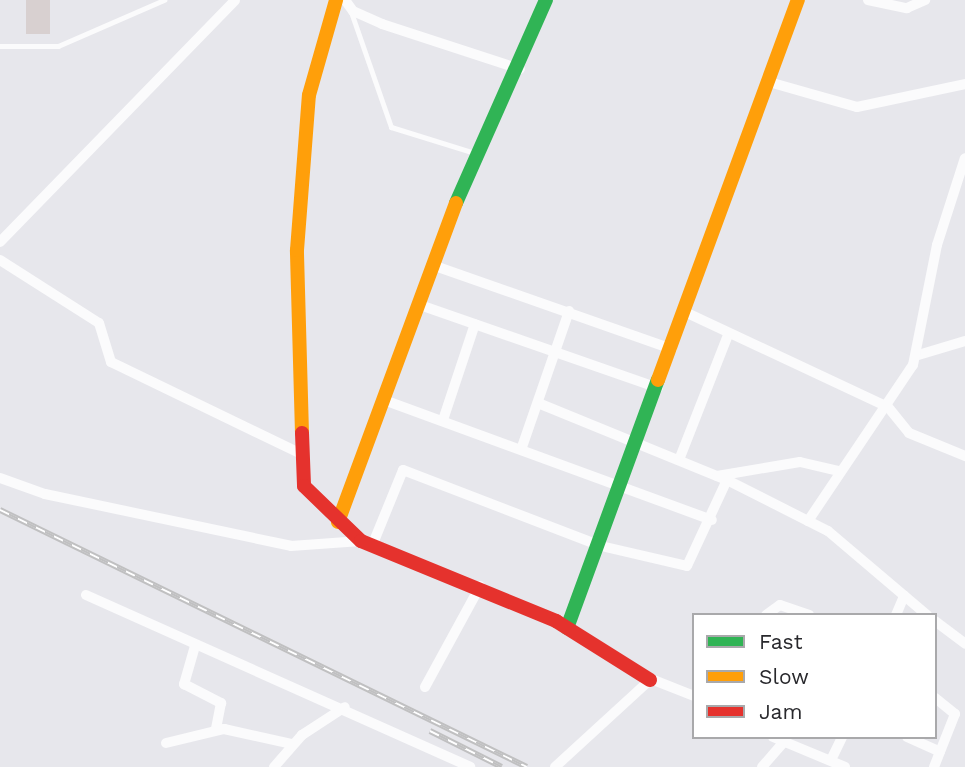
<!DOCTYPE html>
<html>
<head>
<meta charset="utf-8">
<style>
	body { margin:0 }
	#map { position:relative; width:965px; height:767px; overflow:hidden; background:#e7e7ec; font-family:"Work Sans",sans-serif }
	div>[style] { position:absolute }
	.building>* { inset:0; background:#d8d0d0 }
	.lane>* { height:5px; margin:-2.5px; padding:0 2.5px; transform-origin:2.5px; border-radius:2.5px; background:#fbfbfc }
	.street>* { height:10px; margin:-5px; padding:0 5px; transform-origin:5px; border-radius:5px; background:#fbfbfc }
	.fast>* { height:14px; margin:-7px; padding:0 7px; transform-origin:7px; border-radius:7px; background:#30b455 }
	.slow>* { height:14px; margin:-7px; padding:0 7px; transform-origin:7px; border-radius:7px; background:#ff9f0a }
	.jam>* { height:14px; margin:-7px; padding:0 7px; transform-origin:7px; border-radius:7px; background:#e5322d }
	.rail>* { height:6px; margin-top:-3px; transform-origin:0; background:repeating-linear-gradient(90deg,#fff 0 10px,#c0c0c1 0 20px); box-sizing:border-box; border-block:2px solid #c0c0c1 }
	span { translate:-50% -50%; white-space:nowrap; text-align:center; line-height:1.15; -webkit-text-stroke:6px #fff; paint-order:stroke }
	.legend { position:absolute; left:692px; top:613px; width:245px; height:126px; box-sizing:border-box; background:#fff; border:2px solid #a9a9ab; margin:0; padding:9px 12px; list-style:none; font-size:21px; color:#28282c }
	.legend li { display:flex; align-items:center; gap:14px; height:35px }
	.legend b { width:35px; border:2px solid #a9a9ab }
</style>
</head>
<body>
<div id="map">
	<div class="building">
		<div style="clip-path:polygon(26px 0,50px 0,50px 34px,26px 34px)"></div>
	</div>
	<div class="lane">
		<div style="left:351px;top:12px;width:122px;rotate:70.8deg"></div>
		<div style="left:391px;top:127px;width:88px;rotate:17.2deg"></div>
		<div style="left:0;top:46px;width:58px"></div>
		<div style="left:58px;top:46px;width:116px;rotate:-23.5deg"></div>
	</div>
	<div class="street">
		<div style="left:345px;top:0;width:14px;rotate:54deg"></div>
		<div style="left:353px;top:11px;width:32px;rotate:24deg"></div>
		<div style="left:382px;top:24px;width:145px;rotate:18.1deg"></div>
		<div style="left:868px;top:0;width:40px;rotate:12deg"></div>
		<div style="left:907px;top:8px;width:20px;rotate:-24deg"></div>
		<div style="left:769px;top:82px;width:91px;rotate:15.9deg"></div>
		<div style="left:857px;top:107px;width:110px;rotate:-12deg"></div>
		<div style="left:0;top:242px;width:337px;rotate:-45.8deg"></div>
		<div style="left:0;top:260px;width:117px;rotate:32.5deg"></div>
		<div style="left:99px;top:323px;width:41px;rotate:72.9deg"></div>
		<div style="left:111px;top:362px;width:211px;rotate:25.8deg"></div>
		<div style="left:435px;top:266px;width:251px;rotate:19.3deg"></div>
		<div style="left:420px;top:305px;width:252px;rotate:19.2deg"></div>
		<div style="left:685px;top:312px;width:224px;rotate:25.1deg"></div>
		<div style="left:888px;top:407px;width:33px;rotate:51deg"></div>
		<div style="left:909px;top:433px;width:61px;rotate:22.3deg"></div>
		<div style="left:915px;top:356px;width:52px;rotate:-16.7deg"></div>
		<div style="left:384px;top:400px;width:349px;rotate:20.1deg"></div>
		<div style="left:538px;top:403px;width:204px;rotate:22.2deg"></div>
		<div style="left:727px;top:480px;width:113px;rotate:26.8deg"></div>
		<div style="left:828px;top:531px;width:130px;rotate:40.3deg"></div>
		<div style="left:443px;top:420px;width:101px;rotate:-71.6deg"></div>
		<div style="left:522px;top:447px;width:144px;rotate:-70.9deg"></div>
		<div style="left:679px;top:460px;width:134px;rotate:-68.6deg"></div>
		<div style="left:717px;top:476px;width:84px;rotate:-9.6deg"></div>
		<div style="left:800px;top:462px;width:39px;rotate:13deg"></div>
		<div style="left:0;top:478px;width:48px;rotate:19.6deg"></div>
		<div style="left:45px;top:494px;width:251px;rotate:11.9deg"></div>
		<div style="left:291px;top:546px;width:70px;rotate:-4.1deg"></div>
		<div style="left:808px;top:521px;width:188px;rotate:-56.1deg"></div>
		<div style="left:913px;top:365px;width:122px;rotate:-78.7deg"></div>
		<div style="left:937px;top:245px;width:91px;rotate:-72.2deg"></div>
		<div style="left:372px;top:546px;width:82px;rotate:-67.8deg"></div>
		<div style="left:403px;top:470px;width:212px;rotate:21deg"></div>
		<div style="left:601px;top:546px;width:88px;rotate:13.1deg"></div>
		<div style="left:687px;top:566px;width:95px;rotate:-65.1deg"></div>
		<div style="left:86px;top:595px;width:421px;rotate:24.1deg"></div>
		<div style="left:766px;top:615px;width:17px;rotate:-36deg"></div>
		<div style="left:780px;top:605px;width:31px;rotate:19deg"></div>
		<div style="left:896px;top:615px;width:21px;rotate:-67deg"></div>
		<div style="left:935px;top:621px;width:38px;rotate:37deg"></div>
		<div style="left:195px;top:646px;width:40px;rotate:106deg"></div>
		<div style="left:184px;top:684px;width:42px;rotate:27.2deg"></div>
		<div style="left:221px;top:703px;width:26px;rotate:101deg"></div>
		<div style="left:425px;top:687px;width:115px;rotate:-61.4deg"></div>
		<div style="left:773px;top:737px;width:78px;rotate:22.6deg"></div>
		<div style="left:907px;top:737px;width:36px;rotate:24deg"></div>
		<div style="left:166px;top:743px;width:60px;rotate:-13.6deg"></div>
		<div style="left:224px;top:729px;width:70px;rotate:12.4deg"></div>
		<div style="left:831px;top:760px;width:25px;rotate:-64deg"></div>
		<div style="left:274px;top:767px;width:43px;rotate:-48.8deg"></div>
		<div style="left:302px;top:735px;width:51px;rotate:-33.1deg"></div>
		<div style="left:555px;top:767px;width:130px;rotate:-42.5deg"></div>
		<div style="left:651px;top:679px;width:46px;rotate:21.6deg"></div>
		<div style="left:762px;top:767px;width:32px;rotate:-49deg"></div>
		<div style="left:934px;top:767px;width:57px;rotate:-68.4deg"></div>
		<div style="left:955px;top:714px;width:26px;rotate:-141deg"></div>
	</div>
	<div class="fast">
		<div style="left:456px;top:203px;width:222px;rotate:-66.1deg"></div>
		<div style="left:567px;top:628px;width:264px;rotate:-69.9deg"></div>
	</div>
	<div class="slow">
		<div style="left:658px;top:380px;width:405px;rotate:-69.8deg"></div>
		<div style="left:302px;top:433px;width:183px;rotate:-91.6deg"></div>
		<div style="left:297px;top:250px;width:155px;rotate:-85.6deg"></div>
		<div style="left:309px;top:95px;width:99px;rotate:-74.1deg"></div>
		<div style="left:338px;top:522px;width:340px;rotate:-69.7deg"></div>
	</div>
	<div class="jam">
		<div style="left:302px;top:433px;width:53px;rotate:87.8deg"></div>
		<div style="left:304px;top:486px;width:79px;rotate:44deg"></div>
		<div style="left:361px;top:541px;width:211px;rotate:22.3deg"></div>
		<div style="left:556px;top:621px;width:111px;rotate:32.1deg"></div>
	</div>
	<div class="rail">
		<div style="left:0;top:510px;width:586px;rotate:26deg"></div>
		<div style="left:430px;top:731px;width:80px;rotate:26.6deg"></div>
	</div>
	<ul class="legend">
	<li><b style="height:9px;background:#30b455"></b>Fast</li>
	<li><b style="height:9px;background:#ff9f0a"></b>Slow</li>
	<li><b style="height:9px;background:#e5322d"></b>Jam</li>
	</ul>
</div>
</body>
</html>
